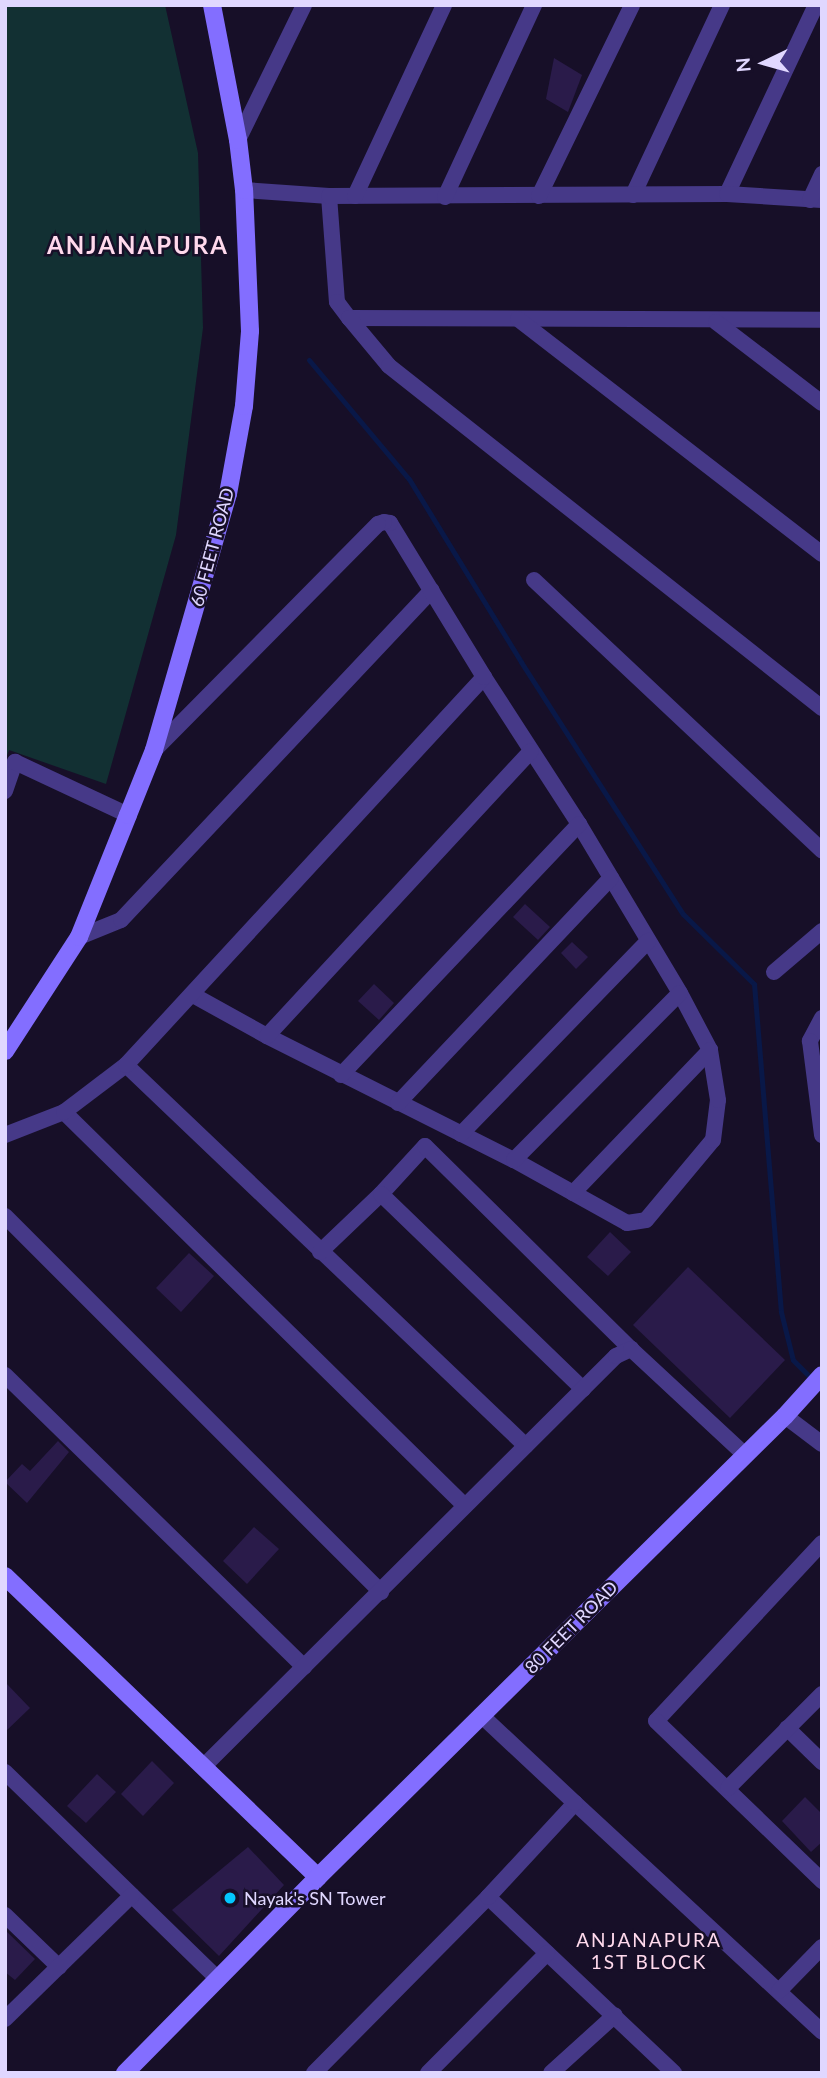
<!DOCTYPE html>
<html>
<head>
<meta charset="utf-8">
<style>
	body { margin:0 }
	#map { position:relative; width:827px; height:2078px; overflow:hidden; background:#170f28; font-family:Lato,sans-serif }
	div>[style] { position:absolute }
	.green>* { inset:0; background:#123033 }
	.stream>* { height:5px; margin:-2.5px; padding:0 2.5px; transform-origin:2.5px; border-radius:2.5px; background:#091848 }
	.building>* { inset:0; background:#2a1b4a }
	.street>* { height:16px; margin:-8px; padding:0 8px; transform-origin:8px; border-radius:8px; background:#463988 }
	.secondary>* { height:18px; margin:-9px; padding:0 9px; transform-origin:9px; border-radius:9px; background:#836eff }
	.dots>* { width:19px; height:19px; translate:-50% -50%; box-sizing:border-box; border:4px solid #170f28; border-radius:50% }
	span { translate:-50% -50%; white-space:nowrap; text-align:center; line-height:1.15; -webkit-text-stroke:5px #170f28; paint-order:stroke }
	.street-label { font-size:18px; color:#e0d7ff }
	.poi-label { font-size:18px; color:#e0d7ff }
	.left { translate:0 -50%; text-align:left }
	.neighbourhood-label { font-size:19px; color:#ffd9ec; letter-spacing:2px }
	.district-label { font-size:24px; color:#ffd9ec; font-weight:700; letter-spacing:2px }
	.frame { position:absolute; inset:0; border:7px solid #e0d7ff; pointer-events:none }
	.north { position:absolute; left:729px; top:28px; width:70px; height:70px; -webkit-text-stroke:5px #170f28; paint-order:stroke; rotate:265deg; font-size:19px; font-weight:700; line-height:28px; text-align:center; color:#e0d7ff }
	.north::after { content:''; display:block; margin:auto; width:24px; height:32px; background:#e0d7ff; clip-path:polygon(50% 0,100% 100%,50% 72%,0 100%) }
</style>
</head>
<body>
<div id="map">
	<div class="green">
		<div style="clip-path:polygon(5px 5px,165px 5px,198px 153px,203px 328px,176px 535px,106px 784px,9px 750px,5px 761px)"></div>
	</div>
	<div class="stream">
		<div style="left:309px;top:360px;width:155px;rotate:50deg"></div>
		<div style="left:409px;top:479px;width:215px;rotate:58.5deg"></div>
		<div style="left:521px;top:662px;width:300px;rotate:57.3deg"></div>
		<div style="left:683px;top:914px;width:100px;rotate:44.6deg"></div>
		<div style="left:754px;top:984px;width:329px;rotate:85.3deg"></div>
		<div style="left:781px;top:1312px;width:49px;rotate:76deg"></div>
		<div style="left:793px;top:1360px;width:41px;rotate:45deg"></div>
	</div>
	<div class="building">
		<div style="clip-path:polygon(554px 58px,582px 75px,568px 112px,546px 99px)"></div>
		<div style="clip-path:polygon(525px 904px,550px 927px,538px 940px,513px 917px)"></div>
		<div style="clip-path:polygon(572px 942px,588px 957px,576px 969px,561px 953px)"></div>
		<div style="clip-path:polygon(374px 984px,394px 1003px,379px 1020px,358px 1001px)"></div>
		<div style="clip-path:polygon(610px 1232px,631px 1252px,608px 1276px,587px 1257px)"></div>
		<div style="clip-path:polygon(189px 1253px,214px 1276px,181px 1312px,156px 1288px)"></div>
		<div style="clip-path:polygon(688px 1267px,785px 1360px,730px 1418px,633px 1325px)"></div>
		<div style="clip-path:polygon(58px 1441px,69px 1452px,27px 1503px,5px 1482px,22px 1464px,30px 1471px)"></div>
		<div style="clip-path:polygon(254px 1527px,279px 1549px,247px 1584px,223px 1561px)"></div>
		<div style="clip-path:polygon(5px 1682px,30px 1708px,5px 1732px)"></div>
		<div style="clip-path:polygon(152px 1761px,174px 1783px,143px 1816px,121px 1794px)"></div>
		<div style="clip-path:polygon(97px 1774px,116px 1792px,86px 1823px,67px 1806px)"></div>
		<div style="clip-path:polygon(805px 1797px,822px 1814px,822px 1842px,811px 1852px,782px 1821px)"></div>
		<div style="clip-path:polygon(248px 1847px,284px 1885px,219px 1956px,172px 1910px)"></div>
		<div style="clip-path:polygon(5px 1930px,35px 1959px,15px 1980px,5px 1972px)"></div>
	</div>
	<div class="street">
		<div style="left:238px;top:140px;width:150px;rotate:-63.9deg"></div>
		<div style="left:244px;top:190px;width:85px;rotate:4deg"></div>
		<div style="left:329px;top:196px;width:106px;rotate:85.7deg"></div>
		<div style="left:337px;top:302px;width:20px;rotate:53deg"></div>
		<div style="left:349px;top:318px;width:473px;rotate:0.2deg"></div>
		<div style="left:727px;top:194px;width:209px;rotate:-64.8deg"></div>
		<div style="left:633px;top:195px;width:210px;rotate:-64.9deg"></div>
		<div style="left:329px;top:196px;width:398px;rotate:-0.3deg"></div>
		<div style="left:727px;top:194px;width:95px;rotate:3.6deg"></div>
		<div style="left:355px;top:196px;width:211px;rotate:-65deg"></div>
		<div style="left:539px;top:196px;width:212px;rotate:-64deg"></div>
		<div style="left:445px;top:197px;width:212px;rotate:-65.1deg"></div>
		<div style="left:810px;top:200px;width:29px;rotate:-65deg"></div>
		<div style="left:349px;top:318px;width:62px;rotate:50.2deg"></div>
		<div style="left:389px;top:366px;width:552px;rotate:38.3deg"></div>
		<div style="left:518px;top:319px;width:384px;rotate:37.7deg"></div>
		<div style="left:716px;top:322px;width:133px;rotate:37.4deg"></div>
		<div style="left:534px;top:580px;width:395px;rotate:43.2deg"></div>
		<div style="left:5px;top:791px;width:31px;rotate:-71deg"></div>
		<div style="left:15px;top:762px;width:125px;rotate:25.1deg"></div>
		<div style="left:79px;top:937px;width:45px;rotate:-22deg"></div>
		<div style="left:121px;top:920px;width:453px;rotate:-46.7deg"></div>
		<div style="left:774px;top:972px;width:63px;rotate:-40.5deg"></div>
		<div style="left:193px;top:995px;width:85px;rotate:29deg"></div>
		<div style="left:267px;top:1036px;width:276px;rotate:26.7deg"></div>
		<div style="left:514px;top:1160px;width:129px;rotate:29.1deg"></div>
		<div style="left:627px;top:1223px;width:19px;rotate:-9deg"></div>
		<div style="left:646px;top:1220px;width:104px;rotate:-50.1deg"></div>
		<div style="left:713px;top:1140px;width:40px;rotate:-82.9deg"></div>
		<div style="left:718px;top:1100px;width:51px;rotate:-99.1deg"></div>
		<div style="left:710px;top:1050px;width:64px;rotate:-117.8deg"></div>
		<div style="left:680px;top:993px;width:197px;rotate:-120.9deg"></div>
		<div style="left:579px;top:824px;width:175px;rotate:-122.9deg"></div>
		<div style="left:822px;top:1018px;width:26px;rotate:118deg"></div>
		<div style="left:810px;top:1041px;width:95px;rotate:82.7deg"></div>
		<div style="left:267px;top:1036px;width:388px;rotate:-47.2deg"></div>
		<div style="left:126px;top:1065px;width:552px;rotate:43.61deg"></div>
		<div style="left:341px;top:1075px;width:346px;rotate:-46.5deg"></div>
		<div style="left:398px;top:1103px;width:310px;rotate:-46.6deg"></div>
		<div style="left:64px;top:1112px;width:562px;rotate:44.5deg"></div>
		<div style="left:461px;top:1134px;width:269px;rotate:-45.9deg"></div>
		<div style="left:5px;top:1135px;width:63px;rotate:-21.3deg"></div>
		<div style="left:64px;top:1112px;width:78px;rotate:-37.2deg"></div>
		<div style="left:126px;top:1065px;width:528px;rotate:-47.3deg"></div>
		<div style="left:484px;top:677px;width:180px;rotate:-121.4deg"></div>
		<div style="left:390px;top:523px;width:6px;rotate:-171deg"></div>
		<div style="left:384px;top:522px;width:6px;rotate:162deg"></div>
		<div style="left:378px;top:524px;width:318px;rotate:134.7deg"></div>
		<div style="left:514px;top:1160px;width:235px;rotate:-45.2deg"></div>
		<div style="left:573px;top:1193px;width:198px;rotate:-46.2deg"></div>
		<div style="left:381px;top:1194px;width:65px;rotate:-47.5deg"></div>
		<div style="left:425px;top:1146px;width:289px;rotate:44.6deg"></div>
		<div style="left:5px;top:1216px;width:532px;rotate:45deg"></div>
		<div style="left:320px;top:1252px;width:84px;rotate:-43.6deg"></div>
		<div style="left:381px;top:1194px;width:281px;rotate:44deg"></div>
		<div style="left:5px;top:1375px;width:418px;rotate:44.3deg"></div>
		<div style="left:785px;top:1416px;width:46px;rotate:37.1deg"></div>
		<div style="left:822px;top:1543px;width:243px;rotate:133deg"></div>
		<div style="left:656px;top:1721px;width:231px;rotate:43.9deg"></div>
		<div style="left:787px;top:1728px;width:49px;rotate:44.2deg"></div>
		<div style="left:204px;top:1766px;width:581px;rotate:-44.86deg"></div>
		<div style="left:616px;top:1356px;width:17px;rotate:-25deg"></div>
		<div style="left:631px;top:1349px;width:156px;rotate:42.9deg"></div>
		<div style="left:5px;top:1772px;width:297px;rotate:44.2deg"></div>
		<div style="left:728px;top:1788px;width:133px;rotate:-45deg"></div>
		<div style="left:575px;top:1803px;width:337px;rotate:42.8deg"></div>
		<div style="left:488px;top:1897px;width:256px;rotate:43.4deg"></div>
		<div style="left:5px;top:1915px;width:75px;rotate:43.9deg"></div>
		<div style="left:779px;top:1991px;width:62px;rotate:-45.7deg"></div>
		<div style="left:5px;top:2019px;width:177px;rotate:-44.3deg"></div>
		<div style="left:314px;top:2073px;width:247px;rotate:-45.3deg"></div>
		<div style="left:488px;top:1897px;width:128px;rotate:-47.2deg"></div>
		<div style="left:575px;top:1803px;width:129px;rotate:-136.9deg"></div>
		<div style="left:428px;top:2073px;width:169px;rotate:-45.2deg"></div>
		<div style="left:551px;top:2073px;width:86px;rotate:-42.2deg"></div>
	</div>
	<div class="secondary">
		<div style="left:5px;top:1051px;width:136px;rotate:-57deg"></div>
		<div style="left:79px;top:937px;width:131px;rotate:-68.1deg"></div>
		<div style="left:128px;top:815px;width:70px;rotate:-68.2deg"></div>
		<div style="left:154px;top:750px;width:266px;rotate:-73.9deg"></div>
		<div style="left:228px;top:494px;width:89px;rotate:-79.7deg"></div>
		<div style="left:244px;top:406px;width:75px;rotate:-85.4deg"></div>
		<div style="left:250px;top:331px;width:141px;rotate:-92.4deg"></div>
		<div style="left:244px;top:190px;width:50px;rotate:-96.8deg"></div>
		<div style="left:238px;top:140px;width:137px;rotate:-100.9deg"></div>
		<div style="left:5px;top:1576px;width:434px;rotate:43.9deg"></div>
		<div style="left:125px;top:2073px;width:275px;rotate:-45.4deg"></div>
		<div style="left:318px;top:1877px;width:656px;rotate:-44.63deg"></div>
		<div style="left:785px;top:1416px;width:55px;rotate:-47.9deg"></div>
	</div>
	<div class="dots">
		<div style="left:230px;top:1898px;background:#03c7ff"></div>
	</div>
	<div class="street-label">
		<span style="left:212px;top:547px;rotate:-75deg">60 FEET ROAD</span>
		<span style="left:571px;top:1627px;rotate:-45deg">80 FEET ROAD</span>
	</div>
	<div class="poi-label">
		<span class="left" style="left:244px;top:1898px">Nayak's SN Tower</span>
	</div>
	<div class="neighbourhood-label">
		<span style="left:649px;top:1951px">ANJANAPURA<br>1ST BLOCK</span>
	</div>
	<div class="district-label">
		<span style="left:138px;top:245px">ANJANAPURA</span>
	</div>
	<div class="frame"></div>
	<div class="north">N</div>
</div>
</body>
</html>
